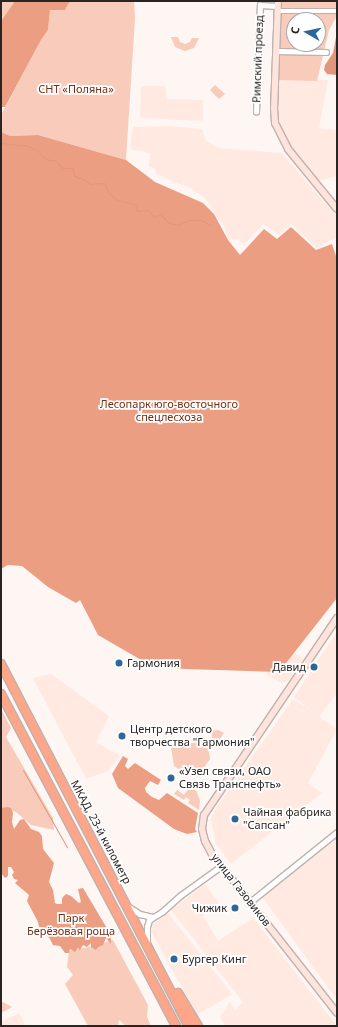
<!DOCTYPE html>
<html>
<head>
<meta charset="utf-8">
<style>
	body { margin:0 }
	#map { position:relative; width:338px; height:1027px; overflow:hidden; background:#fef6f3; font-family:"Noto Sans",sans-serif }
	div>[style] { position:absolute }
	.built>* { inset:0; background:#ffe9e1 }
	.green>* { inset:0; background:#f8cbbb }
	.forest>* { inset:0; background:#ec9e83 }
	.water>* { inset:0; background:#e3967b }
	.stream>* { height:1px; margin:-0.5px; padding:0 0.5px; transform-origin:0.5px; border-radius:0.5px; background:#e3967b }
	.roads { filter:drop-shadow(1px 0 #bfb2ad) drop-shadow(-1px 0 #bfb2ad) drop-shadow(0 1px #bfb2ad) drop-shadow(0 -1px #bfb2ad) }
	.street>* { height:4.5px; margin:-2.25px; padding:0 2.25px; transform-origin:2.25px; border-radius:2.25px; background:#fff }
	.secondary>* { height:6px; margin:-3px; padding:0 3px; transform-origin:3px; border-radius:3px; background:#fee4dc }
	.highway>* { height:8px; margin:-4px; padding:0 4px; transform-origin:4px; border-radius:4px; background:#fda689 }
	.dots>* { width:11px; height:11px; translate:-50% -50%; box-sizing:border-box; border:2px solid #fff; border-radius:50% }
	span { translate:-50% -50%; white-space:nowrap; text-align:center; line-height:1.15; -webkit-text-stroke:3.5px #fff; paint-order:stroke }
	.street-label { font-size:11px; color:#292523 }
	.park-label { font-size:11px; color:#742f15 }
	.poi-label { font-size:11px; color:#292523 }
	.left { translate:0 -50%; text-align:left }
	.right { translate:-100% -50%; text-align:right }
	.frame { position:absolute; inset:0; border:2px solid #292523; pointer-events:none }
	.north { position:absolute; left:286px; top:12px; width:40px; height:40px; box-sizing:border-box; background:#fff; border:1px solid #a9a8a7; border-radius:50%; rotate:279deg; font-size:11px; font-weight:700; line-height:16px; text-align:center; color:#292523 }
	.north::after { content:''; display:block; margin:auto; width:14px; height:18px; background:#2b669d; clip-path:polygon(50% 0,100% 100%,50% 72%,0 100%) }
</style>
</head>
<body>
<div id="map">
	<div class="built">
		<div style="clip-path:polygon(278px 78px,328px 80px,319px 128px,337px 130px,337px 176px,318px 181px,280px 132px,275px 118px)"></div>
		<div style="clip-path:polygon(143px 86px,164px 86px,166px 89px,167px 99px,203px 100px,203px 121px,143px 118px,140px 116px,141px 88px)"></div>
		<div style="clip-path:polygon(169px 126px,202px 129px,206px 141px,218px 148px,282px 153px,337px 217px,337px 237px,317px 248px,291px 224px,279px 235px,263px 224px,244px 245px,238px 239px,229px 240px,225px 228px,204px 197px,190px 188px,156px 174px,155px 168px,149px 167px,150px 153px,130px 149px,132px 131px,134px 127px)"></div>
		<div style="clip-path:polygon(337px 632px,337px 693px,319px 717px,337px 729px,308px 783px,322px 793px,231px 864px,216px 844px,211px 819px,216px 808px,293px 699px,316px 714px,294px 697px)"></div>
		<div style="clip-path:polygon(292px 651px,303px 659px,288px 681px,281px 683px,266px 674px,267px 666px)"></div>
		<div style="clip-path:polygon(51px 674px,109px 716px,96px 742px,120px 756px,108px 771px,86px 779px,33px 678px)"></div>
		<div style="clip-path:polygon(337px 836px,337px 1000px,263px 898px,265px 893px)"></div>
		<div style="clip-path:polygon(205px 884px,219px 903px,203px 916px,218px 941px,253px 918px,337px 1026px,225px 1026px,220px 1017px,230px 1002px,235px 1010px,243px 1002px,171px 910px)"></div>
		<div style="clip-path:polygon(168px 913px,232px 994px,197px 1015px,149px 927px)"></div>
		<div style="clip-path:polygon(19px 1013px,26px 1026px,1px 1026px,1px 1022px)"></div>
	</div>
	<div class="green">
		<div style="clip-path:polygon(1px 1px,15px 1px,1px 21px)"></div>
		<div style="clip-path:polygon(70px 1px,134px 1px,135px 18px,126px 160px,38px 135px,10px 136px,1px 132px,1px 115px,41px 40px,48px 30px,50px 10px,65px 10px)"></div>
		<div style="clip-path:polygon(evenodd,279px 1px,337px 1px,337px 16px,329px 30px,317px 81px,276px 80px,279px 1px,294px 20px,318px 20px,318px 44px,294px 44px,294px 20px)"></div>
		<div style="clip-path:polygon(171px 37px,178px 37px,180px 42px,185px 44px,190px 42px,192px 38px,199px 38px,194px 48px,185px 51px,175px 47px)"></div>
		<div style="clip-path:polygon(215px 85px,225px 94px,219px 99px,210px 90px)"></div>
		<div style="clip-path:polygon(1px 709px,11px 728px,6px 737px,53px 818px,54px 830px,31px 825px,16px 812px,9px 810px,1px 811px)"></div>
		<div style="clip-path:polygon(218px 730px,224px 733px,214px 748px,211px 731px)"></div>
		<div style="clip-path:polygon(207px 740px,210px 759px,198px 776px,185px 773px,174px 766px,171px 747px)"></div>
		<div style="clip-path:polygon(193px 782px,200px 801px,199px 810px,188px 803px,190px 800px,186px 797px,184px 800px,174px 794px,177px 790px,184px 795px)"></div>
		<div style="clip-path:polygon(113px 940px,148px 1005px,147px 1017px,151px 1026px,126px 1026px,119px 1020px,118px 1026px,88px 1026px,65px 984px,73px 975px,67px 967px,69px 951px,94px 946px)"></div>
		<div style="clip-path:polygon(1px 1001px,12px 1007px,1px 1013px)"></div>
	</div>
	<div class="forest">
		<div style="clip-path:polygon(15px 1px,70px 1px,65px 10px,50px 10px,48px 30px,41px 40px,5px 107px,1px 107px,1px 21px)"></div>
		<div style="clip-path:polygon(1px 132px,10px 136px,38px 135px,126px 160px,155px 182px,203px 203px,214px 214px,228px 240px,240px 255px,264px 229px,277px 239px,291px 227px,316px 250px,332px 244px,337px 259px,337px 598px,279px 672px,155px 668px,98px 635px,80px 600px,76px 603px,48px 587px,22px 566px,8px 565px,1px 569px)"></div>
		<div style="clip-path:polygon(123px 756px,128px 759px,125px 766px,128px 769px,135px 763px,161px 780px,158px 785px,150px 781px,145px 788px,146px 792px,152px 797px,159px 800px,167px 793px,198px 813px,195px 829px,197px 832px,187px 834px,174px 829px,118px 788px,112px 774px)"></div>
		<div style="clip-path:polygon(8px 807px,11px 808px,13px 813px,12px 822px,14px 829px,20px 820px,24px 819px,31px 829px,39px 832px,42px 836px,43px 849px,54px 863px,49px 882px,53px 890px,55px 903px,57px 904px,62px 904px,62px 898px,66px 894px,71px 896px,79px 903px,81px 902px,78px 889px,83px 888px,111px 935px,111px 944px,106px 938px,103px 945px,98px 947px,96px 950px,91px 947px,91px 943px,87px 947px,83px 945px,80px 950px,78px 948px,75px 952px,70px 949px,69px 953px,65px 953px,60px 946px,53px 945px,50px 939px,39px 927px,38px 922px,27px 901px,29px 895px,15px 883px,18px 880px,14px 879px,12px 875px,14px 872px,11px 867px,8px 867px,8px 876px,5px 878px,1px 873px,1px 808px)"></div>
	</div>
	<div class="water">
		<div style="clip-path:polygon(336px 37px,337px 37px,337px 75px,327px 74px,324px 70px,325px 65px,333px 53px)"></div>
	</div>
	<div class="stream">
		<div style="left:1px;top:143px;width:25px;rotate:5deg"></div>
		<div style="left:26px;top:145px;width:13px;rotate:27deg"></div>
		<div style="left:38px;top:151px;width:11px;rotate:45deg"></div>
		<div style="left:46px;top:159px;width:10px;rotate:11deg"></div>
		<div style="left:56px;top:161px;width:10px;rotate:45deg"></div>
		<div style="left:63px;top:168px;width:10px"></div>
		<div style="left:73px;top:168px;width:8px;rotate:83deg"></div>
		<div style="left:74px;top:176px;width:9px;rotate:18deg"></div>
		<div style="left:83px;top:179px;width:9px;rotate:36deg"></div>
		<div style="left:90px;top:184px;width:14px;rotate:-4deg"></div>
		<div style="left:104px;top:183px;width:10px;rotate:66deg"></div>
		<div style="left:108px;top:192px;width:12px;rotate:42deg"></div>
		<div style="left:117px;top:200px;width:18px;rotate:13deg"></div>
		<div style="left:135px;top:204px;width:7px;rotate:74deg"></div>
		<div style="left:137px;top:211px;width:10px;rotate:-6deg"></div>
		<div style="left:147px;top:210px;width:9px;rotate:41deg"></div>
		<div style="left:154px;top:216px;width:6px;rotate:-18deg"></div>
		<div style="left:160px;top:214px;width:13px;rotate:45deg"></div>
		<div style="left:169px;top:223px;width:10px;rotate:11deg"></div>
		<div style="left:179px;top:225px;width:10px;rotate:-29deg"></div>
		<div style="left:188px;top:220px;width:13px"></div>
		<div style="left:201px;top:220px;width:10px;rotate:29deg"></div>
		<div style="left:23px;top:770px;width:89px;rotate:60.3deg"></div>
	</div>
	<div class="roads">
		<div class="street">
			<div style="left:277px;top:11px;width:60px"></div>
			<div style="left:276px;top:51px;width:50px;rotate:1.1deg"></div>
			<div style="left:256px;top:112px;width:107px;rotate:-87.9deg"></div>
			<div style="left:260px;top:5px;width:17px;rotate:3deg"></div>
			<div style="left:250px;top:902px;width:112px;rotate:-38.8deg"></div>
			<div style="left:128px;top:906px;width:14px;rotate:34deg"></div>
			<div style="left:140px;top:914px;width:13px;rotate:13deg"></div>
			<div style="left:147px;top:941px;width:14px;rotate:-90deg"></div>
			<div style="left:147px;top:927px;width:7px;rotate:-74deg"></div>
			<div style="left:149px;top:920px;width:15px;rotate:-32deg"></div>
			<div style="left:162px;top:912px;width:25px;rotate:-42deg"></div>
			<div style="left:181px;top:895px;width:49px;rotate:-35.9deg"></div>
		</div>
		<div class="secondary">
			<div style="left:278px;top:1px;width:107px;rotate:92.1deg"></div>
			<div style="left:274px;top:108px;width:15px;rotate:86deg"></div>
			<div style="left:275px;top:123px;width:29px;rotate:63deg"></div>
			<div style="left:288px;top:149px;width:77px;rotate:50.8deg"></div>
			<div style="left:337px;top:618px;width:238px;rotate:124deg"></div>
			<div style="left:204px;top:815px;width:14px;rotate:98deg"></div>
			<div style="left:202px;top:829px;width:12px;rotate:76deg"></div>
			<div style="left:205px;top:841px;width:15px;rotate:62deg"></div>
			<div style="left:212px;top:854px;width:202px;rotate:51.8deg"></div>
		</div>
		<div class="highway">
			<div style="left:1px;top:664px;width:408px;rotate:62.6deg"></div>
			<div style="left:1px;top:694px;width:375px;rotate:62.2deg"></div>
			<div style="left:178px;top:993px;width:39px;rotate:59deg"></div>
		</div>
	</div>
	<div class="dots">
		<div style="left:119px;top:663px;background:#2b669d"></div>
		<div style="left:314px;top:667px;background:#2b669d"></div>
		<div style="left:122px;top:736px;background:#2b669d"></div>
		<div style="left:171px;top:778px;background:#2b669d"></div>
		<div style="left:235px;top:819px;background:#2b669d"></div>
		<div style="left:235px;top:908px;background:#2b669d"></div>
		<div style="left:174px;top:959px;background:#2b669d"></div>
	</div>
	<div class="street-label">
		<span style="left:258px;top:59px;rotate:-88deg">Римский проезд</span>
		<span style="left:101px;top:832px;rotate:62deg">МКАД, 23-й километр</span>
		<span style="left:241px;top:890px;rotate:52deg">улица Газовиков</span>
	</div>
	<div class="park-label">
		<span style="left:76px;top:89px">СНТ «Поляна»</span>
		<span style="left:169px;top:411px">Лесопарк юго-восточного<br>спецлесхоза</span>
		<span style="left:71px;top:925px">Парк<br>Берёзовая роща</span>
	</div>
	<div class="poi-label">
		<span class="left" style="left:127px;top:663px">Гармония</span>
		<span class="right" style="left:306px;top:667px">Давид</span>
		<span class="left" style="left:130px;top:736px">Центр детского<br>творчества "Гармония"</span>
		<span class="left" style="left:179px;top:778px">«Узел связи, ОАО<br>Связь Транснефть»</span>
		<span class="left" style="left:243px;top:819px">Чайная фабрика<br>"Сапсан"</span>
		<span class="right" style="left:227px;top:908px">Чижик</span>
		<span class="left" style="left:182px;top:959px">Бургер Кинг</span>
	</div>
	<div class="frame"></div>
	<div class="north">С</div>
</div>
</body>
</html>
